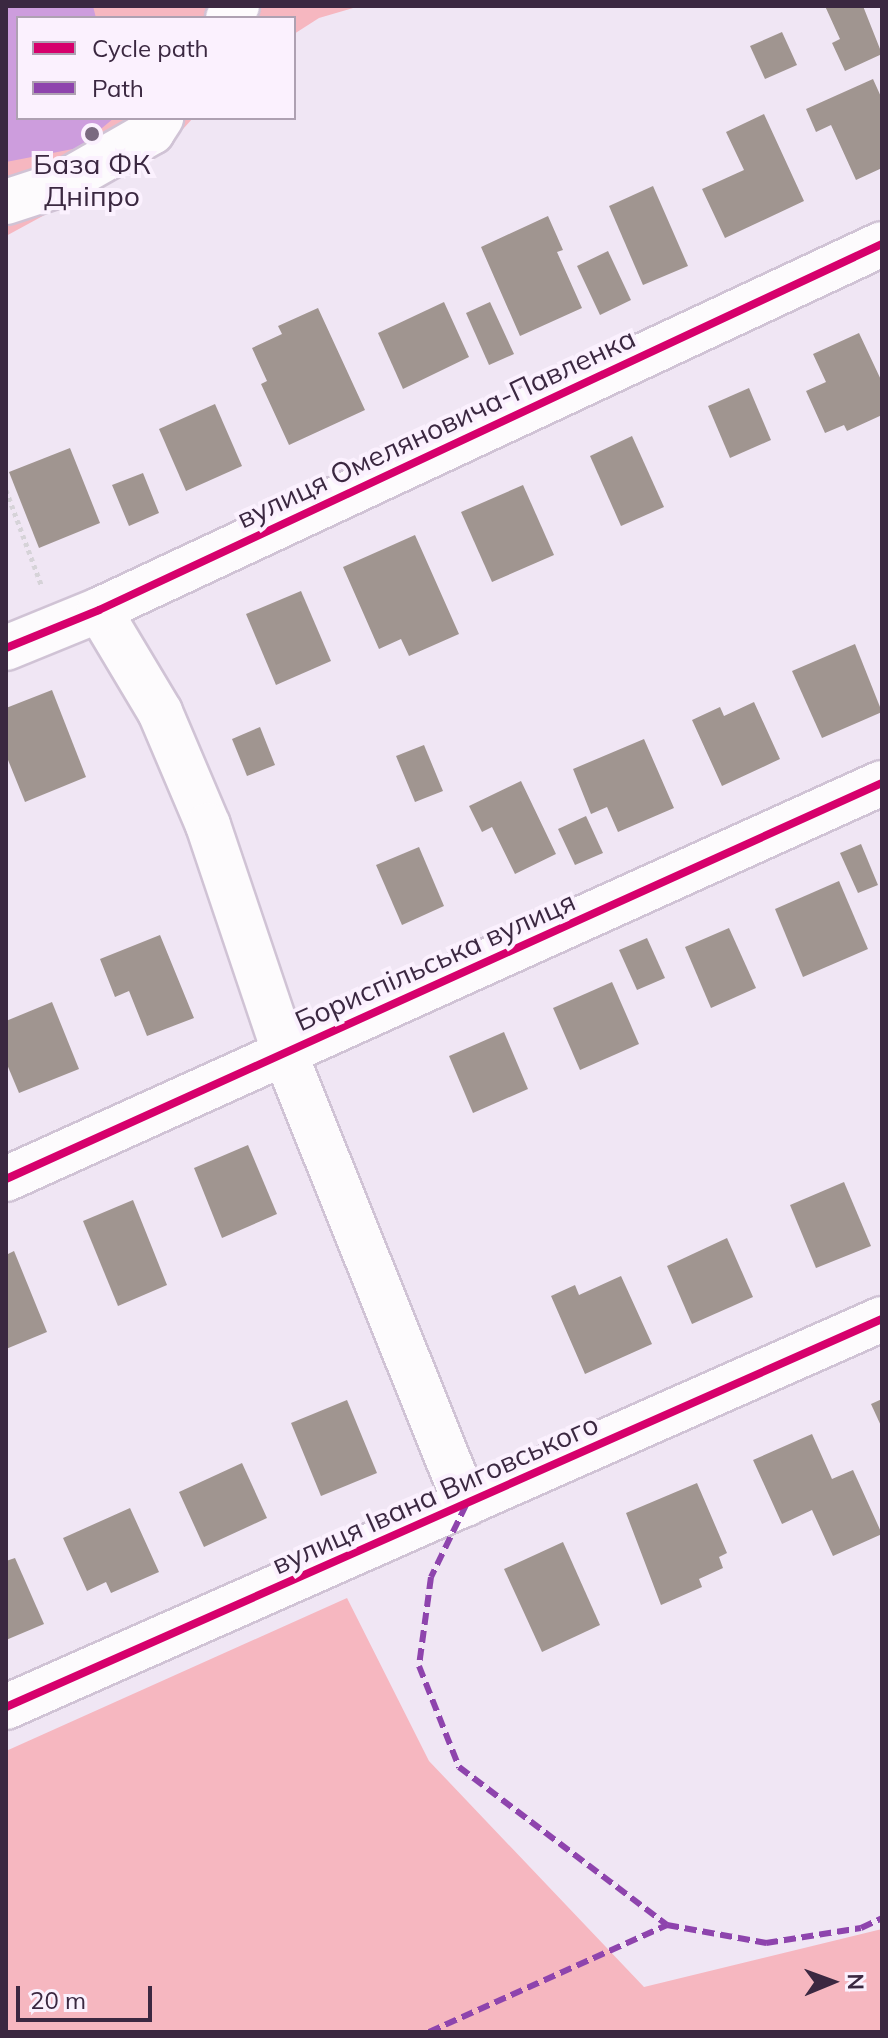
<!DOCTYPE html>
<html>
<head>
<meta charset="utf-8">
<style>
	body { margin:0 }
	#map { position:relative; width:888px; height:2038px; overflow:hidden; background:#f0e6f4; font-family:Mulish,sans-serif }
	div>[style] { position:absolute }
	.green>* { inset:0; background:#f6b7c0 }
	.water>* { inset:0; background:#cd9ddd }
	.building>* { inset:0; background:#a09590 }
	.path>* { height:5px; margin-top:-2.5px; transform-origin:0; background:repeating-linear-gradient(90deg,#d6d3d8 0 4px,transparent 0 8px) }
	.roads { filter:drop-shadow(2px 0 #d0c3d5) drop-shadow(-2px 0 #d0c3d5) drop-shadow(0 2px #d0c3d5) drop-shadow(0 -2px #d0c3d5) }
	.minor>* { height:44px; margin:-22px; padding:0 22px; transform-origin:22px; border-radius:22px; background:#fdfbfd }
	.quiet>* { height:6px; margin-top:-3px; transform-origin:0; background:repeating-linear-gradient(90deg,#8e44ad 0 12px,transparent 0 18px) }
	.cycleway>* { height:8px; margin:-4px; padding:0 4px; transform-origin:4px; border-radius:4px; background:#d6006c }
	.dots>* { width:22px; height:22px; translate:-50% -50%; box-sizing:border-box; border:4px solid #fbf1fe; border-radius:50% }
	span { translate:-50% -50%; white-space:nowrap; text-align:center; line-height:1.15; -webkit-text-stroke:8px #fbf1fe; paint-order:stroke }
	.poi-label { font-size:28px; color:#3b2841 }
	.street-label { font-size:28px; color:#3b2841 }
	.frame { position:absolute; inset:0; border:8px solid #3b2841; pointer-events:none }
	.legend { position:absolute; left:16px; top:16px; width:280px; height:104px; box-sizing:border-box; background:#fbf1fe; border:2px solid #aea1b2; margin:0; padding:10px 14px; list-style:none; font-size:24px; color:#3b2841 }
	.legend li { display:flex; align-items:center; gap:16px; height:40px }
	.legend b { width:40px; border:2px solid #aea1b2 }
	.north { position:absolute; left:792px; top:1942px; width:80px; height:80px; -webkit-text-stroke:6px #fbf1fe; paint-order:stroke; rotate:89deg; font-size:22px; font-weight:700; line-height:32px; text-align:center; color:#3b2841 }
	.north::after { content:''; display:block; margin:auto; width:28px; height:36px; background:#3b2841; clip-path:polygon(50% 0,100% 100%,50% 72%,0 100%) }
	.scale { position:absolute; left:16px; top:1986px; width:136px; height:36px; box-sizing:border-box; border:4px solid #3b2841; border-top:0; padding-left:10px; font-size:24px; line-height:28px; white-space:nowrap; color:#3b2841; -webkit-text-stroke:6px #fbf1fe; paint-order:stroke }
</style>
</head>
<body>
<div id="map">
	<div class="green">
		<div style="clip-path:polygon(6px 6px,360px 6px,319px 18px,294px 34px,294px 18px,18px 18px,18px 118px,193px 118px,164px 150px,6px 236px)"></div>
		<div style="clip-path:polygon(347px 1598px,429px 1761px,644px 1987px,882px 1929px,882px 2032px,6px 2032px,6px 1751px)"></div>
	</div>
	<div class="water">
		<div style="clip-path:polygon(6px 6px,93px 6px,96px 18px,18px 18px,18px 118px,114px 118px,78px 148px,6px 162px)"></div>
	</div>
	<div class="building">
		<div style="clip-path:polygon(825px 6px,863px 6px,882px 54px,845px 71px,832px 43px,840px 39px)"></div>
		<div style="clip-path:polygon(782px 32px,797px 65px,765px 79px,750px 46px)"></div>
		<div style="clip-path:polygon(873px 79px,882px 99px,882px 168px,856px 180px,831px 125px,816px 132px,806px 109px)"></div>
		<div style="clip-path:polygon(764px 114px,804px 201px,725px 238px,702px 189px,744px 170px,726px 132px)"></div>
		<div style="clip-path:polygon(653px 186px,688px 266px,643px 285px,609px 206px)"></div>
		<div style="clip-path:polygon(548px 216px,563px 250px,557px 252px,582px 308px,520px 336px,481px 247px)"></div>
		<div style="clip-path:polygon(608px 251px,631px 300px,600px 315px,577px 266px)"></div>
		<div style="clip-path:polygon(444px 302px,469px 357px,403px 389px,378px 333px)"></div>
		<div style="clip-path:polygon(490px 302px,514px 354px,489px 365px,466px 313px)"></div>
		<div style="clip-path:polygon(318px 308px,365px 410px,289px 445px,261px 384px,267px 381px,252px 348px,282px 334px,278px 326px)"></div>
		<div style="clip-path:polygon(859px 333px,882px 382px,882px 415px,847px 431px,844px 425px,825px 433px,806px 391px,826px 382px,813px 354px)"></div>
		<div style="clip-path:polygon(749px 388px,771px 440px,730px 458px,708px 406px)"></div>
		<div style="clip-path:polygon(215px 404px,242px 466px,186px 491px,159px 429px)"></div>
		<div style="clip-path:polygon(632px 436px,664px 507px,621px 526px,590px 456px)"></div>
		<div style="clip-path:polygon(70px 448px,100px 523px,39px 548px,9px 472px)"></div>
		<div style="clip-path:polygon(143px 473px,159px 513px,129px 526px,112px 485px)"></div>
		<div style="clip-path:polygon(523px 485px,554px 555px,492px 582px,461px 512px)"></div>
		<div style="clip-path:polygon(415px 535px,459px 634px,409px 656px,401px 639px,379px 649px,343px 567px)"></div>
		<div style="clip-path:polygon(301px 591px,331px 661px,276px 685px,246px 614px)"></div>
		<div style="clip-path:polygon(855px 644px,882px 712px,822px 738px,792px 671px)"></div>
		<div style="clip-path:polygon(52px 690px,86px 777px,25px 802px,6px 755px,6px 708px)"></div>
		<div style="clip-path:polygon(754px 702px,780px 759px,722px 786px,692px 720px,720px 707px,724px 716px)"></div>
		<div style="clip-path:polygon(260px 727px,275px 765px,247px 776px,232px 739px)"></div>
		<div style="clip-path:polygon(644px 739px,674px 808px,618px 832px,607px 807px,591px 814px,573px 769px)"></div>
		<div style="clip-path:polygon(424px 745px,443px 791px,415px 802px,396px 756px)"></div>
		<div style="clip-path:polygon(521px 781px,556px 854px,515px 874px,492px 827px,482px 832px,469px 806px)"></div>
		<div style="clip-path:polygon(586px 816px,603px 853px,575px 865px,558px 829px)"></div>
		<div style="clip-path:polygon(861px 844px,878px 885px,858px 893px,840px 853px)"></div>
		<div style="clip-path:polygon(419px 847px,444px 906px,402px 925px,376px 865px)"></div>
		<div style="clip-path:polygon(839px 881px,868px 949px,803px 977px,775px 909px)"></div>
		<div style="clip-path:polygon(729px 928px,756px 988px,711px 1008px,685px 947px)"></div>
		<div style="clip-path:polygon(160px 935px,194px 1018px,147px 1036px,129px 991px,115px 997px,100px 959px)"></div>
		<div style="clip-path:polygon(647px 938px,665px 978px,637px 990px,619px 950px)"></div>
		<div style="clip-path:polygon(612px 982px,639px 1044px,580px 1070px,553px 1008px)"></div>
		<div style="clip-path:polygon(52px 1002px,79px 1069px,19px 1093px,6px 1062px,6px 1021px)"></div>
		<div style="clip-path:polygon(504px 1032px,528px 1089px,473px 1113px,449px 1056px)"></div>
		<div style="clip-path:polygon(248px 1145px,277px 1214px,222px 1238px,194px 1168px)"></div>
		<div style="clip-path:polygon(844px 1182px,871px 1246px,816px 1268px,790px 1205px)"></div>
		<div style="clip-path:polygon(133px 1200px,167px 1285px,118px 1306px,83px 1221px)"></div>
		<div style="clip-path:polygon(727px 1238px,753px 1297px,692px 1324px,667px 1266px)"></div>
		<div style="clip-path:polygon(14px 1251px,47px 1332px,6px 1349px,6px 1255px)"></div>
		<div style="clip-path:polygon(621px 1276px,652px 1344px,585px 1374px,551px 1296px,575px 1285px,579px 1295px)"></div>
		<div style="clip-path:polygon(882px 1399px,882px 1428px,871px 1404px)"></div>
		<div style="clip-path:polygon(347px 1400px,377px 1473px,321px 1496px,291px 1423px)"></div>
		<div style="clip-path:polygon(812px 1434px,832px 1479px,853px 1470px,882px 1534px,833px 1556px,812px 1510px,782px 1524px,753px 1460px)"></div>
		<div style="clip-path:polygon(242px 1463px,267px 1518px,204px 1547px,179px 1492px)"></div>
		<div style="clip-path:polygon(697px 1483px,727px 1553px,719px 1557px,723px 1568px,699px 1579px,702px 1587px,661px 1605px,626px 1513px)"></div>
		<div style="clip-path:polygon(130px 1508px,159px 1572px,111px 1593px,106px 1582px,87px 1591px,63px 1538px)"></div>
		<div style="clip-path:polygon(563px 1542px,600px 1625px,542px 1652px,504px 1569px)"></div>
		<div style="clip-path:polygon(15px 1558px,44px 1624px,6px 1640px,6px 1561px)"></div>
	</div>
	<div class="path">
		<div style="left:6px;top:490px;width:103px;rotate:69.6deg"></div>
	</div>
	<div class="roads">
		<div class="minor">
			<div style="left:228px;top:18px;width:15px;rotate:-53deg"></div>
			<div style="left:6px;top:202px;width:58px;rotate:-18.1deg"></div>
			<div style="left:61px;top:184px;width:105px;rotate:-29.7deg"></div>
			<div style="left:152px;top:132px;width:17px;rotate:-57deg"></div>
			<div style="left:99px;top:610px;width:119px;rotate:59.1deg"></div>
			<div style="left:160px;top:712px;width:123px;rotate:67deg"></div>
			<div style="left:208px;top:825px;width:242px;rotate:71.4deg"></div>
			<div style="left:285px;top:1054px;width:485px;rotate:68.1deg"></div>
			<div style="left:6px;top:648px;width:100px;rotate:-22.2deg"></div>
			<div style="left:99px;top:610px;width:864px;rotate:-25.05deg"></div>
			<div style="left:6px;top:1179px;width:961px;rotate:-24.33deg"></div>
			<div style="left:6px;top:1707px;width:958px;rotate:-23.89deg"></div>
		</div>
	</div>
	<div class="quiet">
		<div style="left:466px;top:1505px;width:80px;rotate:115.9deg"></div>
		<div style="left:431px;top:1577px;width:90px;rotate:97.7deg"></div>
		<div style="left:419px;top:1666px;width:109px;rotate:68.4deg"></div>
		<div style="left:459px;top:1767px;width:261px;rotate:37.2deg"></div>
		<div style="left:429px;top:2032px;width:261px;rotate:-24.2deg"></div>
		<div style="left:667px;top:1925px;width:101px;rotate:10.3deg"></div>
		<div style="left:766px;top:1943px;width:96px;rotate:-9deg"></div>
		<div style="left:861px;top:1928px;width:23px;rotate:-25deg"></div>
	</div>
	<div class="cycleway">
		<div style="left:6px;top:648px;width:100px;rotate:-22.2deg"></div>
		<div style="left:99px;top:610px;width:864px;rotate:-25.05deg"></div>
		<div style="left:6px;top:1179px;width:961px;rotate:-24.33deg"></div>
		<div style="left:6px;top:1707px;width:958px;rotate:-23.89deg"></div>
	</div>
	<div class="dots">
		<div style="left:92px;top:134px;background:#7a6a80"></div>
	</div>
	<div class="poi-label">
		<span style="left:92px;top:180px">База ФК<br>Дніпро</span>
	</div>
	<div class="street-label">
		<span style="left:436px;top:428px;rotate:-25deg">вулиця Омеляновича-Павленка</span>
		<span style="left:435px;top:961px;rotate:-24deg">Бориспільська вулиця</span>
		<span style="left:435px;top:1494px;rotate:-24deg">вулиця Івана Виговського</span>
	</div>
	<div class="frame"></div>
	<ul class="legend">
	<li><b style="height:10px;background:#d6006c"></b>Cycle path</li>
	<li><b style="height:10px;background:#8e44ad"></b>Path</li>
	</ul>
	<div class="north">N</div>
	<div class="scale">20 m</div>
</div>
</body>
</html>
